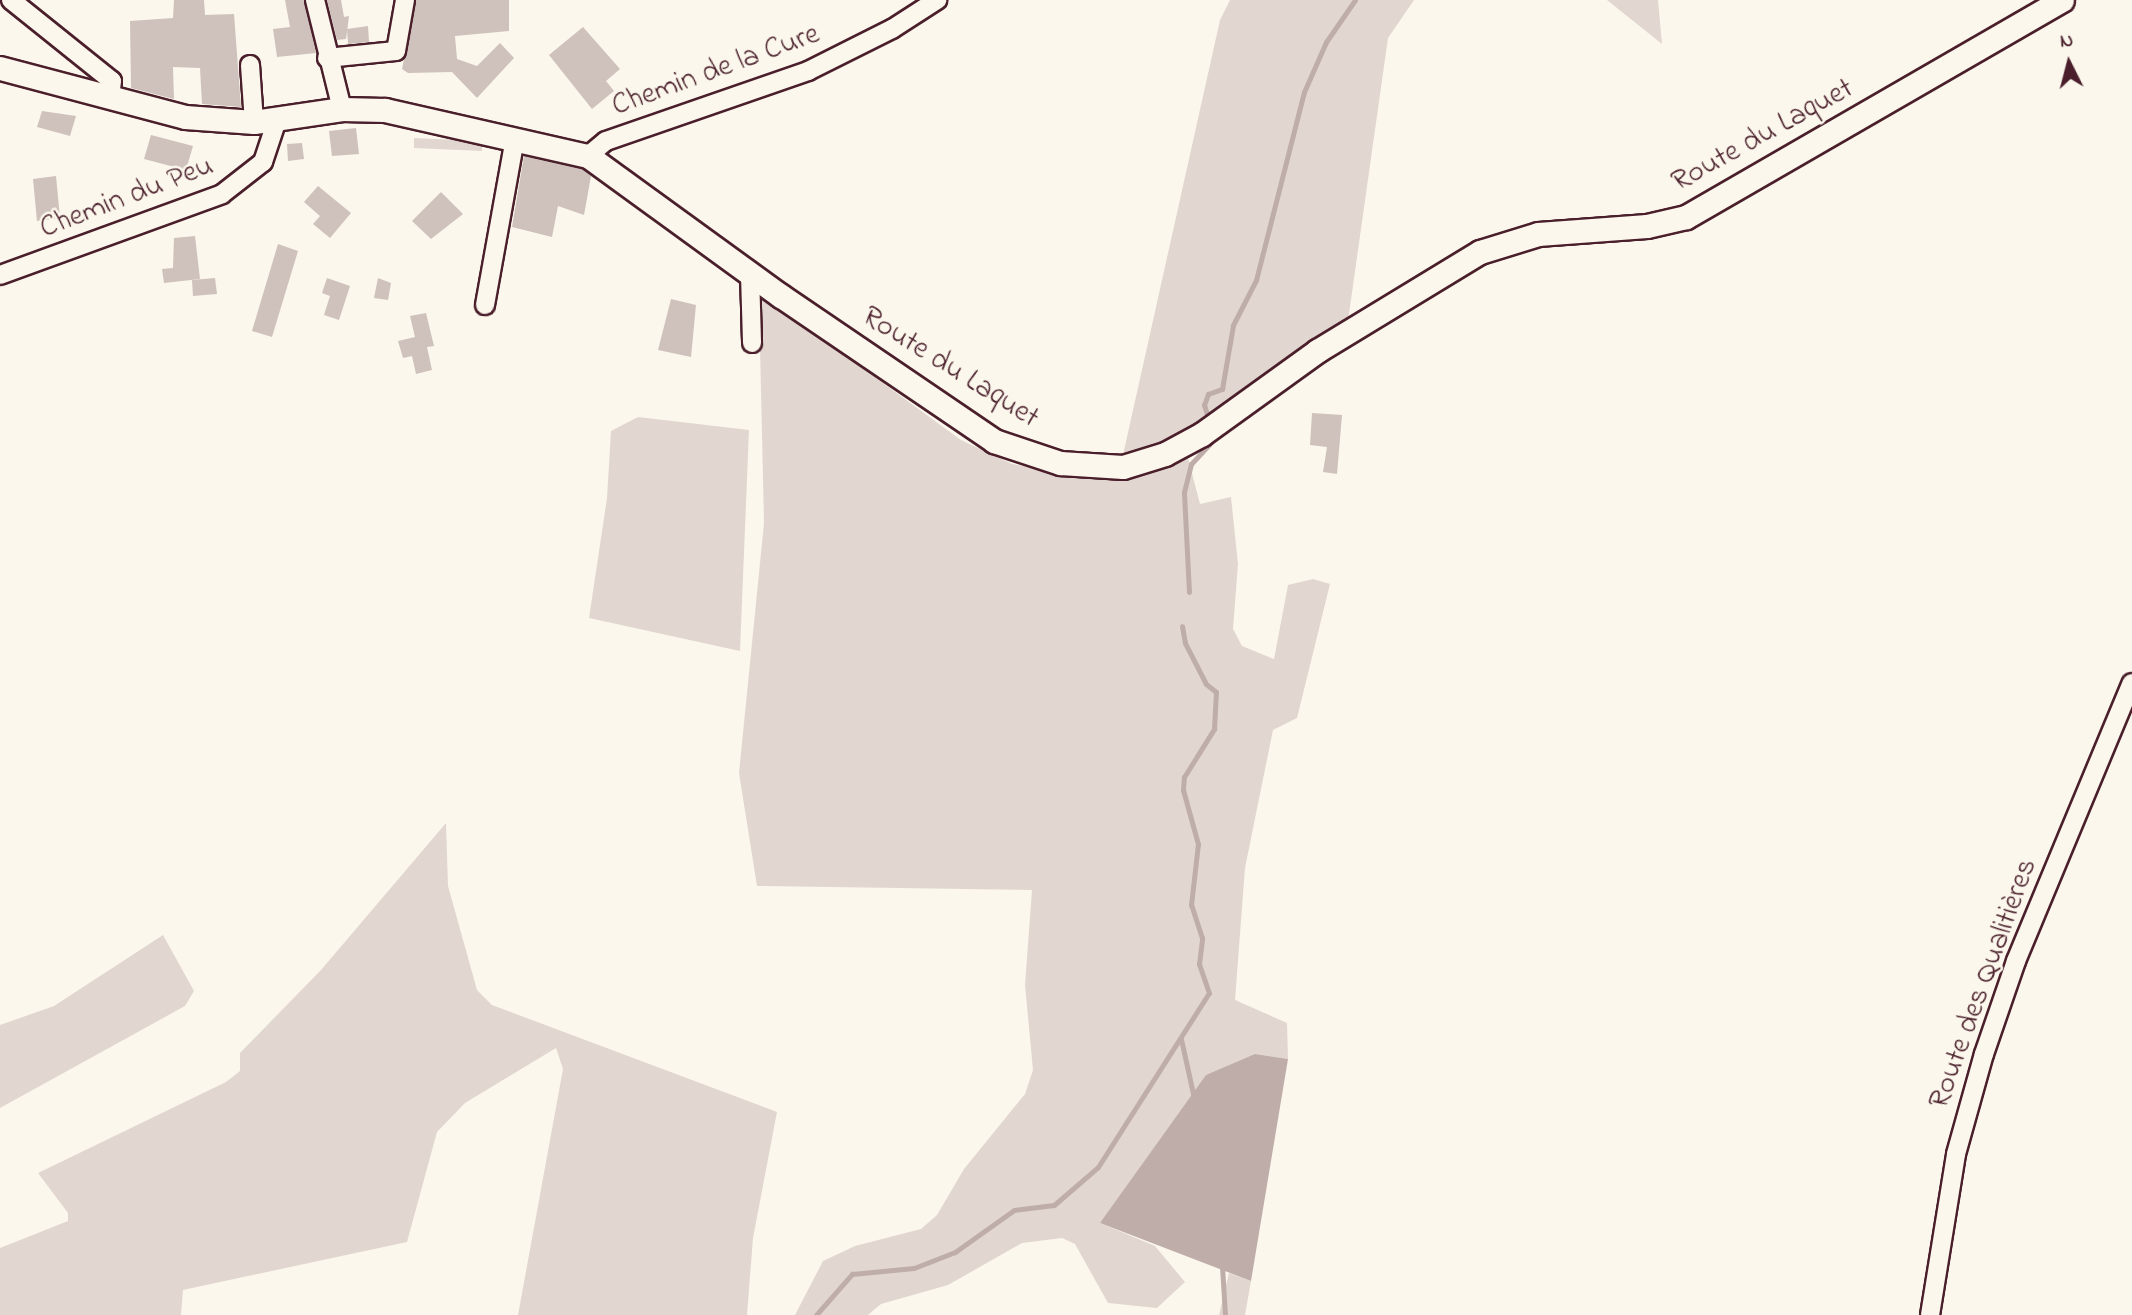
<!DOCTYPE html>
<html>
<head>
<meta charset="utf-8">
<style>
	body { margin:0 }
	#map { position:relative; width:2132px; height:1315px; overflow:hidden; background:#fbf7ec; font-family:"Indie Flower",sans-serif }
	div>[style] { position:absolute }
	.green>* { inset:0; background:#e2d7d0 }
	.water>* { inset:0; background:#bfadaa }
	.stream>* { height:5px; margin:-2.5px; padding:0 2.5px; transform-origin:2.5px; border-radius:2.5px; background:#bfadaa }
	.building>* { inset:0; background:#cfc2bc }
	.roads { filter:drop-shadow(2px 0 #4a1f2b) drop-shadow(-2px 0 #4a1f2b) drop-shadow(0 2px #4a1f2b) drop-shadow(0 -2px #4a1f2b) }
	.minor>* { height:18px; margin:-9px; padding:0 9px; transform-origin:9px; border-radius:9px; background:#fbf7ec }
	.tertiary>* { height:23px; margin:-11.5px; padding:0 11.5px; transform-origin:11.5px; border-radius:11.5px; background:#fbf7ec }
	span { translate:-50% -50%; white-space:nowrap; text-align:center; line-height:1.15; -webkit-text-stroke:5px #fbf7ec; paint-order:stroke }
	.street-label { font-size:30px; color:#4a1f2b }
	.north { position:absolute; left:2034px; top:28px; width:70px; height:70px; -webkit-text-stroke:5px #fbf7ec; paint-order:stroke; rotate:354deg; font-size:19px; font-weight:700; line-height:28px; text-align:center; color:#4a1f2b }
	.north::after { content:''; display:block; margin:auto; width:24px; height:32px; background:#4a1f2b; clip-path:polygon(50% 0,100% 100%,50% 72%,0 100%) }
</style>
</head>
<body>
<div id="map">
	<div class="green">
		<div style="clip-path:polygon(1230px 0,1414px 0,1388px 38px,1348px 321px,1180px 436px,1146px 451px,1123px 455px,1220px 20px)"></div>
		<div style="clip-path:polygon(1607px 0,1658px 0,1662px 44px)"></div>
		<div style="clip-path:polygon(414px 138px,482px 141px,482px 151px,414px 148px)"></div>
		<div style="clip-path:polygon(765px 297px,961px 440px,1012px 464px,1096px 479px,1141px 474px,1187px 454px,1200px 504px,1231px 497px,1238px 564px,1233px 629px,1242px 646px,1274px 659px,1288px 585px,1313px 579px,1330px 584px,1297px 718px,1273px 730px,1245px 868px,1235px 1000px,1287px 1023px,1288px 1059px,1255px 1054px,1100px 1223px,1155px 1246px,1185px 1282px,1157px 1308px,1108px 1303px,1075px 1244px,1062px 1238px,1022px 1243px,948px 1285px,881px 1304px,868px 1315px,795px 1315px,823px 1261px,855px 1246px,921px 1229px,937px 1215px,964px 1169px,1025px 1094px,1033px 1070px,1025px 985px,1032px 890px,757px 886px,739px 773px,764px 523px,759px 303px)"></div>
		<div style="clip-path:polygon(638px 417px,749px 430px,740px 651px,589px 618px,607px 498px,611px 431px)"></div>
		<div style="clip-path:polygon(446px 823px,448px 886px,477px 990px,492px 1005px,777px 1112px,753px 1238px,747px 1315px,518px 1315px,563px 1069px,556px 1048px,465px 1103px,437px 1132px,407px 1242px,183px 1290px,181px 1315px,0 1315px,0 1248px,68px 1221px,68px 1213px,38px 1173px,226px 1082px,240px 1071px,240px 1053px,321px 970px)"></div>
		<div style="clip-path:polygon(163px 935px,194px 991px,185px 1006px,0 1108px,0 1025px,54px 1006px)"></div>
		<div style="clip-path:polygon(1229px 1273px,1251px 1281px,1245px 1315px,1219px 1315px)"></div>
	</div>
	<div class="water">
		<div style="clip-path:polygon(1255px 1054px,1288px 1059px,1251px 1281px,1100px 1223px,1206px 1075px)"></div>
	</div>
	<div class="stream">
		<div style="left:1209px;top:421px;width:17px;rotate:-107deg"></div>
		<div style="left:1204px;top:405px;width:12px;rotate:-70deg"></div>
		<div style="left:1208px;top:394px;width:15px;rotate:-20deg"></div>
		<div style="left:1222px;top:389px;width:65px;rotate:-80.2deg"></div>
		<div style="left:1233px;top:325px;width:51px;rotate:-62.9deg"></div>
		<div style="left:1256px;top:280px;width:194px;rotate:-75.7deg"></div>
		<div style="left:1304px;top:92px;width:55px;rotate:-66.3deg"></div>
		<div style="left:1326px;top:42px;width:51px;rotate:-55.4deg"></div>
		<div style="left:1189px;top:592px;width:100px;rotate:-92.9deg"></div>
		<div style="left:1184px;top:492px;width:29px;rotate:-76deg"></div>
		<div style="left:1191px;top:464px;width:34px;rotate:-47deg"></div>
		<div style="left:1214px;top:439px;width:5px;rotate:-101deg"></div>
		<div style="left:1181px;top:1039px;width:60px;rotate:77.6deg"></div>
		<div style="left:1222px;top:1266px;width:49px;rotate:86.5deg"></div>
		<div style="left:816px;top:1315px;width:55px;rotate:-48.7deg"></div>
		<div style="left:852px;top:1274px;width:62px;rotate:-5.5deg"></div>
		<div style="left:914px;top:1268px;width:44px;rotate:-21.3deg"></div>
		<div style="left:955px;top:1252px;width:72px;rotate:-35.4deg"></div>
		<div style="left:1014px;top:1210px;width:40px;rotate:-7.1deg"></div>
		<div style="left:1054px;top:1205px;width:58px;rotate:-40.8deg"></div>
		<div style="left:1098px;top:1167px;width:206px;rotate:-57.5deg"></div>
		<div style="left:1209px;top:993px;width:31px;rotate:-109deg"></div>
		<div style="left:1199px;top:964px;width:26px;rotate:-83deg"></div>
		<div style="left:1202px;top:938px;width:35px;rotate:-108deg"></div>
		<div style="left:1191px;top:905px;width:61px;rotate:-83.5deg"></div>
		<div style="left:1198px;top:844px;width:56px;rotate:-105.5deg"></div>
		<div style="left:1183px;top:790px;width:13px;rotate:-86deg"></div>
		<div style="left:1184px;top:777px;width:57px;rotate:-58deg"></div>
		<div style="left:1214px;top:729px;width:37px;rotate:-87deg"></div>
		<div style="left:1216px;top:692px;width:13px;rotate:-141deg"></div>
		<div style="left:1206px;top:684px;width:46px;rotate:-117.1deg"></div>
		<div style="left:1185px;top:643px;width:17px;rotate:-100deg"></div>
	</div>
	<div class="building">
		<div style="clip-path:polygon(174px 0,204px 0,205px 15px,234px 14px,241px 107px,202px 104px,200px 68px,173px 67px,174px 99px,131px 88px,130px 21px,173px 18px)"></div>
		<div style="clip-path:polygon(285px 0,304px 0,316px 53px,277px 57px,273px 29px,290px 27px)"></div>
		<div style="clip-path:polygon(327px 0,341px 0,344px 17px,349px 16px,346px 39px,337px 40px)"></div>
		<div style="clip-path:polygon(416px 0,509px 0,509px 31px,455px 36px,457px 59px,477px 66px,500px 43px,514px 58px,477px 98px,452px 72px,408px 73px,402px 69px)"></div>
		<div style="clip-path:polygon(368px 26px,369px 42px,348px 44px,347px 29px)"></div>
		<div style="clip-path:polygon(583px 27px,620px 69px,606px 81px,614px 91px,592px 109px,549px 55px)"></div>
		<div style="clip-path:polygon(42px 111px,76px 116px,70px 136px,37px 127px)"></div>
		<div style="clip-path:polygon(356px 128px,359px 154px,332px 156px,329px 131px)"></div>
		<div style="clip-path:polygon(151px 135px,193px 146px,186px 170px,144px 159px)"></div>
		<div style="clip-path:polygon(302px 143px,304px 159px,288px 161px,287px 144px)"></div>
		<div style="clip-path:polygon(524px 156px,582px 169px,591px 176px,584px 215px,558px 206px,552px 237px,512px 227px)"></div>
		<div style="clip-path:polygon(56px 176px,60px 218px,37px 221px,33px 179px)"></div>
		<div style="clip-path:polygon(318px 186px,351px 213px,330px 238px,313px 224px,320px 216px,304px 202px)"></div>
		<div style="clip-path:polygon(441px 192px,463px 214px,431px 239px,412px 221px)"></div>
		<div style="clip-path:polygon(195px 236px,200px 279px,164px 283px,162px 269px,173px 268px,174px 238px)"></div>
		<div style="clip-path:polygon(278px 244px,298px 251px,272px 337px,252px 331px)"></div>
		<div style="clip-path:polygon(215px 278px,217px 294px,193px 296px,192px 280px)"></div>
		<div style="clip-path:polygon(327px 278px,350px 286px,339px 320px,324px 315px,330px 296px,322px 293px)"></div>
		<div style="clip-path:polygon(378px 278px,391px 283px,388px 300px,374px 298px)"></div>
		<div style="clip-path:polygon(671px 299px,696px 305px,691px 357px,658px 350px)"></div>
		<div style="clip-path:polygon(426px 313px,434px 346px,427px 347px,432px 370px,416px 374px,412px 356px,403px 358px,398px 341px,415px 337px,410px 316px)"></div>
		<div style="clip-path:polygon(1312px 413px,1342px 415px,1337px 474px,1323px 472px,1327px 447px,1310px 445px)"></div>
	</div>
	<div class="roads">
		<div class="minor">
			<div style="left:11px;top:0;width:129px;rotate:38.7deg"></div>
			<div style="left:112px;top:81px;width:17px;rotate:97deg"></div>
			<div style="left:315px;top:0;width:112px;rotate:76.1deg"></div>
			<div style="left:327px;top:58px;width:69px;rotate:-5.8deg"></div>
			<div style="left:396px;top:51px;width:52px;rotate:-80deg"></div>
			<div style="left:250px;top:65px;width:57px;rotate:86deg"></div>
			<div style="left:588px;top:156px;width:23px;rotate:-40deg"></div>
			<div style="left:606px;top:141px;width:214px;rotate:-19.1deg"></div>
			<div style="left:808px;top:71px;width:94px;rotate:-26.6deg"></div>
			<div style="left:892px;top:29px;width:54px;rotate:-32.8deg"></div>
			<div style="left:750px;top:274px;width:69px;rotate:88.3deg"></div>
			<div style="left:0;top:275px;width:236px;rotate:-20deg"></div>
			<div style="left:222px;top:194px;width:52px;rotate:-38deg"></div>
			<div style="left:263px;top:162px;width:44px;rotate:-71.6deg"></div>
			<div style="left:485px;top:305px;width:169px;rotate:-79.8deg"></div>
			<div style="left:1930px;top:1315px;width:163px;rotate:-80.8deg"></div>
			<div style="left:1956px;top:1154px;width:104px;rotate:-74.4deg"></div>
			<div style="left:1984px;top:1054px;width:98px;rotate:-71deg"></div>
			<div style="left:2016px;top:961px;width:301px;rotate:-67.4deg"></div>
		</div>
		<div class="tertiary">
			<div style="left:0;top:68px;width:191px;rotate:14.8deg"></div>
			<div style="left:185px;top:117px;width:69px;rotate:4.1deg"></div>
			<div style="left:254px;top:122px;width:89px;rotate:-8.4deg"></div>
			<div style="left:342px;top:109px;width:43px;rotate:1.3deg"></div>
			<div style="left:385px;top:110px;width:208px;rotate:12.8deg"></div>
			<div style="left:588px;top:156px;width:238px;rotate:36deg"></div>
			<div style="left:781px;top:296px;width:258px;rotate:34.2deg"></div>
			<div style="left:994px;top:441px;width:70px;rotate:18.4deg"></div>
			<div style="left:1060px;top:463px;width:63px;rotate:3.6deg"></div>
			<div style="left:1123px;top:467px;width:44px;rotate:-17.2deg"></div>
			<div style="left:1165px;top:454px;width:42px;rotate:-28.4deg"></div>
			<div style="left:1202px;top:434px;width:142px;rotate:-35.8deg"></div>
			<div style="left:1317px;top:351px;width:191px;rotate:-31.3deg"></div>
			<div style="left:1480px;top:252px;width:61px;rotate:-17.2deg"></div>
			<div style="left:1538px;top:234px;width:109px;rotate:-4.2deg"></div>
			<div style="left:1647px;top:226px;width:40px;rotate:-13deg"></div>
			<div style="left:1686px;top:217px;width:434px;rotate:-30deg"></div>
		</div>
	</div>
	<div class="street-label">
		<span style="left:716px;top:71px;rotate:-20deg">Chemin de la Cure</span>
		<span style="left:1763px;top:136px;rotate:-29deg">Route du Laquet</span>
		<span style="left:127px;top:198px;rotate:-21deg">Chemin du Peu</span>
		<span style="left:950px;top:368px;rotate:32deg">Route du Laquet</span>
		<span style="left:1984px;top:984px;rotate:-70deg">Route des Qualitières</span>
	</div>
	<div class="north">N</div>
</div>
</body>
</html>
